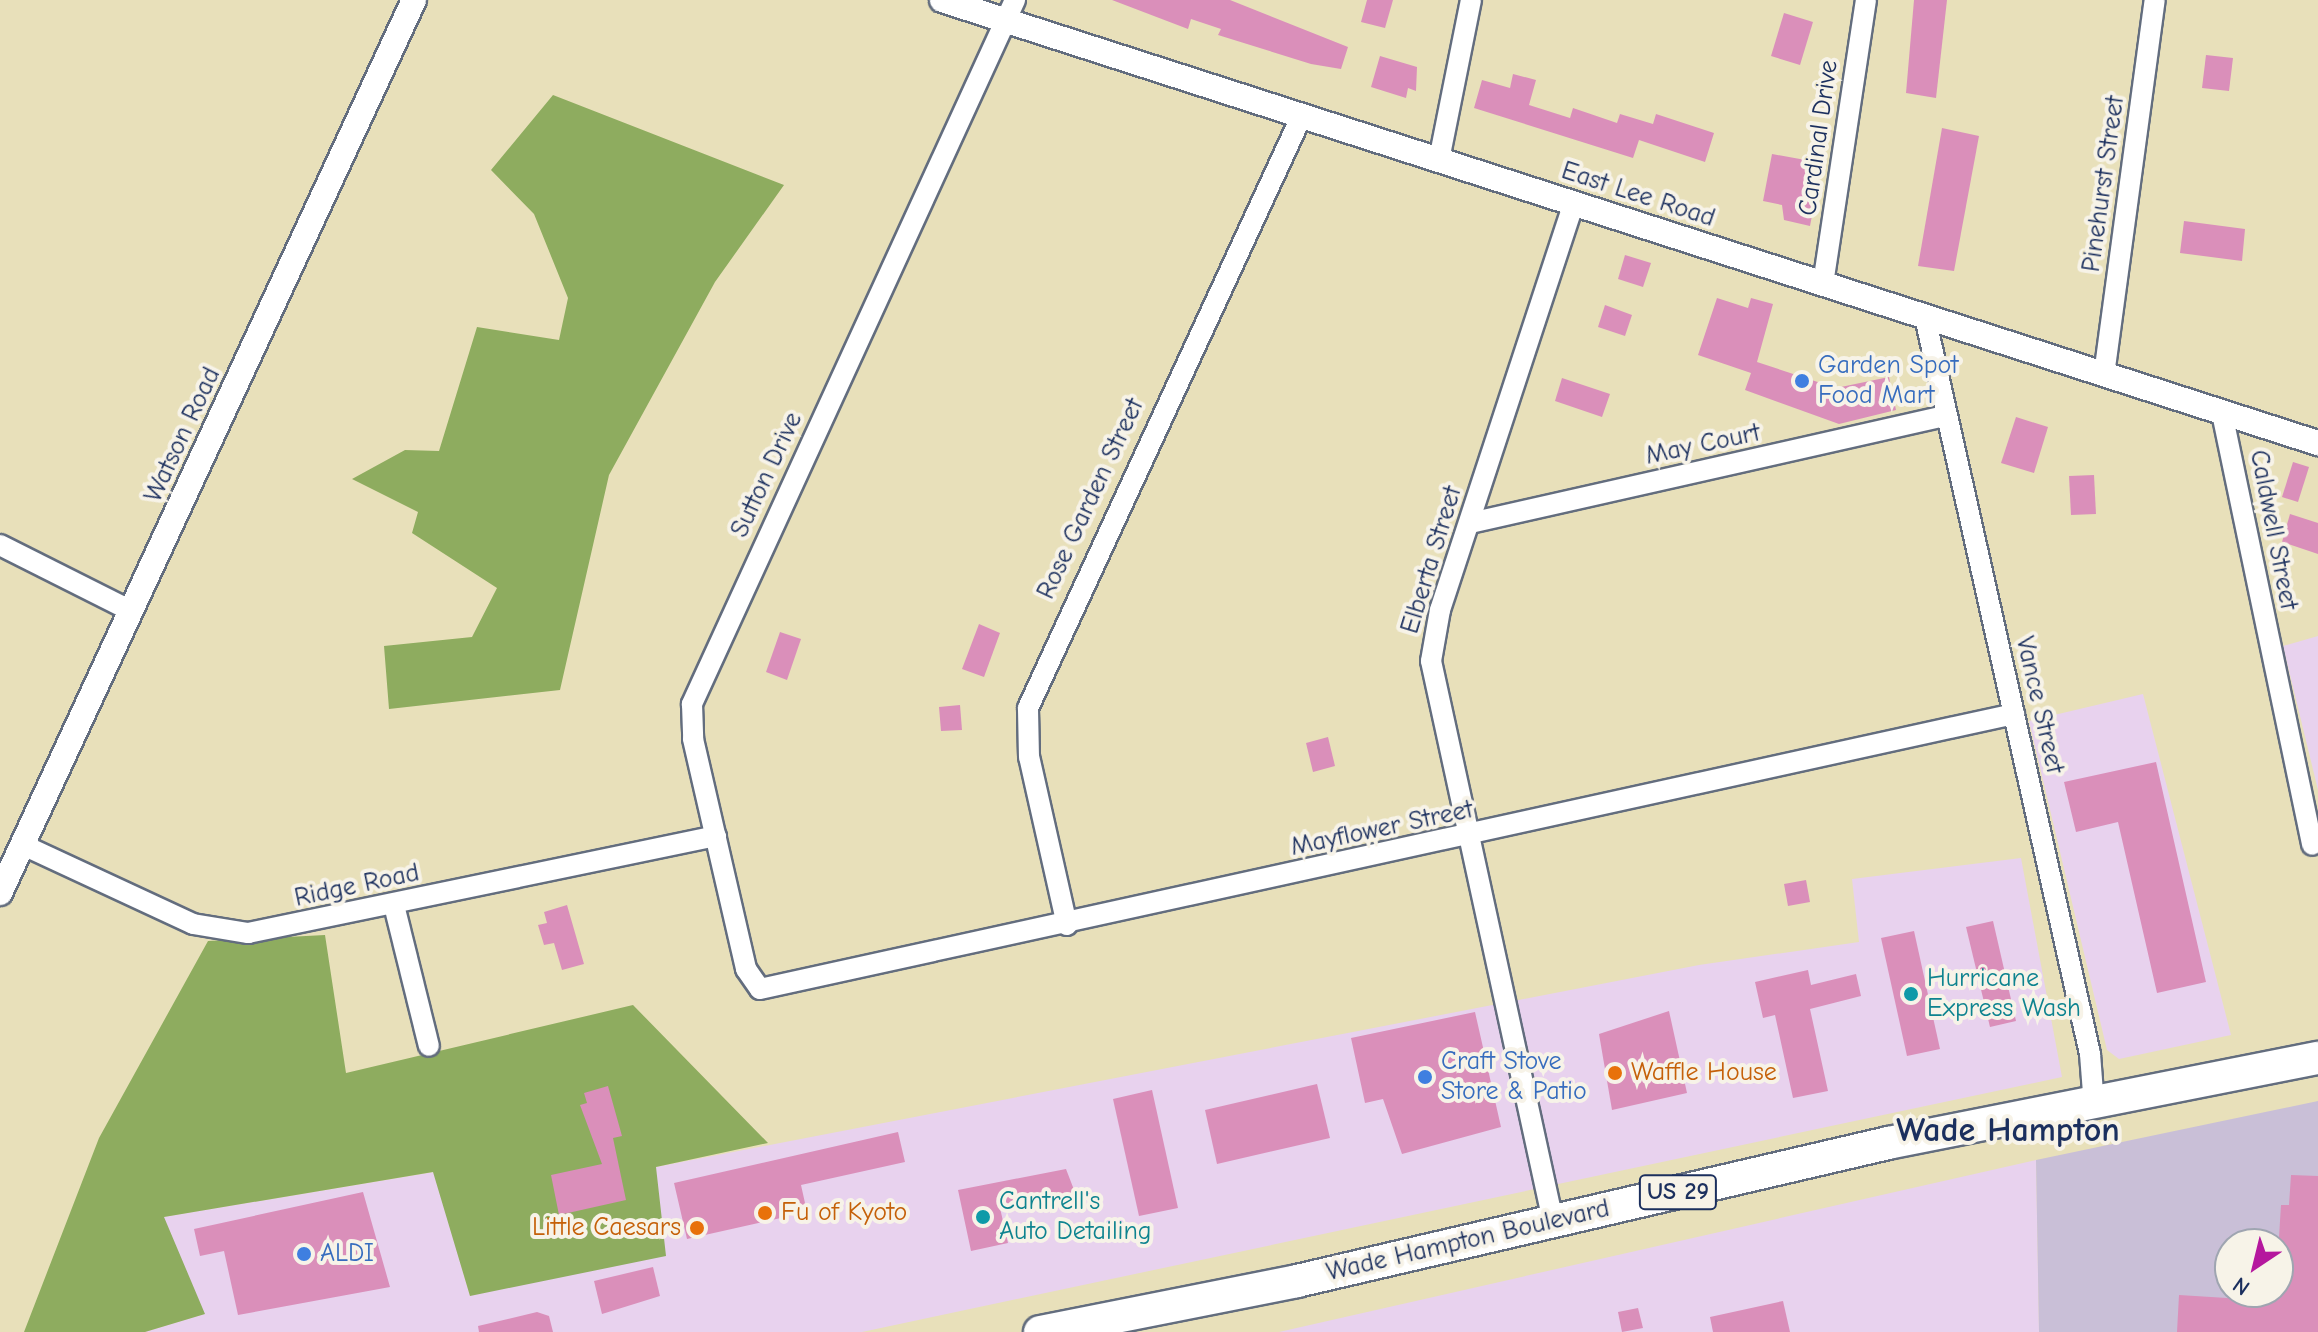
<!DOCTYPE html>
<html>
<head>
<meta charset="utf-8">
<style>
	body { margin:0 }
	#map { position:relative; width:2318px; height:1332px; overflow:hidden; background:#e8e0ba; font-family:"Comic Neue",sans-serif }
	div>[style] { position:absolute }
	.built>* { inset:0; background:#e8d2ee }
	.industrial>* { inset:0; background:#c9bfd7 }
	.forest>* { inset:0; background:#8eac5f }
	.building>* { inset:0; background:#da8fba }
	.roads { filter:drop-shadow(2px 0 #636d7e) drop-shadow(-2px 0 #636d7e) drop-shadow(0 2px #636d7e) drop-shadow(0 -2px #636d7e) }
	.minor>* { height:20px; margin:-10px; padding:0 10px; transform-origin:10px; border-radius:10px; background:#fff }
	.tertiary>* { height:24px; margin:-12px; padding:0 12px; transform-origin:12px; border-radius:12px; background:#fff }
	.primary>* { height:32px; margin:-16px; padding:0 16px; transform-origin:16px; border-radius:16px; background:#fff }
	.dots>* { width:22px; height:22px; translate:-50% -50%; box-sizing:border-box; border:4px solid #f7f3e8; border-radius:50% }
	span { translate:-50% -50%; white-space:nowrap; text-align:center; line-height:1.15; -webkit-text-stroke:8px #f7f3e8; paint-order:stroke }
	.shield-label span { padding:2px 6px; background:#f7f3e8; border:2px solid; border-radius:6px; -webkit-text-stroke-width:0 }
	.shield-label { font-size:24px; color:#1b2f5e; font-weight:700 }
	.street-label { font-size:26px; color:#1b2f5e }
	.shop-label { font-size:26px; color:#366cbe }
	.left { translate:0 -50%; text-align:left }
	.culture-label { font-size:26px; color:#0d838f }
	.food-label { font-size:26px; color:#c56008 }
	.right { translate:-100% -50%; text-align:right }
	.district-label { font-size:34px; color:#1b2f5e; font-weight:700 }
	.north { position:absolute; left:2214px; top:1228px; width:80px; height:80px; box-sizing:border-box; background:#f7f3e8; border:2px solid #9fa5b1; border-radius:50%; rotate:215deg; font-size:22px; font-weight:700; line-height:32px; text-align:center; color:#1b2f5e }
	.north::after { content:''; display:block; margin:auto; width:28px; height:36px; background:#b5179e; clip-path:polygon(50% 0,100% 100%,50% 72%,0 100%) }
</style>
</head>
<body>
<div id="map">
	<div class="built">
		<div style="clip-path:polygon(2318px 636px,2318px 790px,2283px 646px)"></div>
		<div style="clip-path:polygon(2143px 694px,2231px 1035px,2119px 1059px,2107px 1050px,2029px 721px)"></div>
		<div style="clip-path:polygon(2021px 858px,2062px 1077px,862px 1332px,145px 1332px,204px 1314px,163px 1217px,434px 1172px,470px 1296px,656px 1167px,1699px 965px,1859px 942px,1852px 879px)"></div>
		<div style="clip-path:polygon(2036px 1160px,2039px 1332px,1279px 1332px)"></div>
	</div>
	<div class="industrial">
		<div style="clip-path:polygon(evenodd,2318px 1101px,2318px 1332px,2039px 1332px,2036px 1160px,2318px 1101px,2230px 1244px,2278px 1244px,2278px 1292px,2230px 1292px,2230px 1244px)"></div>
	</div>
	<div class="forest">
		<div style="clip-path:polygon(553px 95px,784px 185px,715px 282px,609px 475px,560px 690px,389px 709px,384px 646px,472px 637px,497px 588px,412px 533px,418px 512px,352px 479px,405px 450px,439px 451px,477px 327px,559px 340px,568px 298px,534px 214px,491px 170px)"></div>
		<div style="clip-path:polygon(325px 935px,346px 1073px,633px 1005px,768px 1143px,656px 1167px,666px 1256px,470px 1296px,433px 1172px,164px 1217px,205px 1314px,145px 1332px,24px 1332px,99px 1138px,208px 941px)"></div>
	</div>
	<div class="building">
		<div style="clip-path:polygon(1112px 0,1230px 0,1348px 47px,1341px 69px,1311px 64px,1218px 35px,1221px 29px,1191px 19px,1188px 29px)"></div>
		<div style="clip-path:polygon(1367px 0,1393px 0,1385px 28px,1361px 22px)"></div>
		<div style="clip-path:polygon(1914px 0,1947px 0,1936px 98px,1906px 93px)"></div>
		<div style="clip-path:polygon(1784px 13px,1813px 22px,1800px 65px,1771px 56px)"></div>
		<div style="clip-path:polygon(2206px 55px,2233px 58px,2229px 91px,2202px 88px)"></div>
		<div style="clip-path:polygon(1380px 56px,1417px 67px,1416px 91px,1408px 88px,1406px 98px,1371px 87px)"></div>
		<div style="clip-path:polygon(1513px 74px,1536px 80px,1529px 105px,1570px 118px,1573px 108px,1617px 123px,1620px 114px,1653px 124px,1656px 114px,1714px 133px,1705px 162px,1639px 140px,1633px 158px,1474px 108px,1482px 80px,1510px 88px)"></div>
		<div style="clip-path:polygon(1942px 128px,1979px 136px,1954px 271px,1918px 266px)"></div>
		<div style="clip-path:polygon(1772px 154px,1822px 163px,1810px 226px,1784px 220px,1782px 205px,1763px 201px)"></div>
		<div style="clip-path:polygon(2184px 221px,2245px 229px,2242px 261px,2180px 253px)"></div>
		<div style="clip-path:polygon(1625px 255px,1651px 263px,1643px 287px,1618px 279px)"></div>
		<div style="clip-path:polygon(1717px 298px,1748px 308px,1751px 298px,1773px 304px,1757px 362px,1836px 388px,1889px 377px,1896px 410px,1839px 424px,1745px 390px,1751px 373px,1698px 355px)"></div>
		<div style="clip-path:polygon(1605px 305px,1632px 315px,1625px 336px,1598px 327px)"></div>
		<div style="clip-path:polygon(1562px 378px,1610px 394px,1602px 417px,1555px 401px)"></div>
		<div style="clip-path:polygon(2016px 417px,2048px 427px,2034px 473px,2001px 463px)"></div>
		<div style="clip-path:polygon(2293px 462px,2309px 467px,2298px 502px,2282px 497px)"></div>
		<div style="clip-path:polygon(2094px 475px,2096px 514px,2071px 515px,2069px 476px)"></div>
		<div style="clip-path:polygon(2290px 514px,2318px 523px,2318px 554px,2282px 542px)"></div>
		<div style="clip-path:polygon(979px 624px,1000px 633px,984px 677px,962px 669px)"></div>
		<div style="clip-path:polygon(780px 632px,801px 639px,787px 680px,766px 672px)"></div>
		<div style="clip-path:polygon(960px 705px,962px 730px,941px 731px,939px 707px)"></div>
		<div style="clip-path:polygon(1328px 737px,1335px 766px,1313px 772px,1306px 743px)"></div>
		<div style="clip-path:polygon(2156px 762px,2206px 982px,2157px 993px,2118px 822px,2076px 832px,2064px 782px)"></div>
		<div style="clip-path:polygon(1806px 880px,1810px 902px,1788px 906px,1784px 884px)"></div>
		<div style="clip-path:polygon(567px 905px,584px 964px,562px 970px,554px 943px,544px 945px,538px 925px,547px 923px,544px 912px)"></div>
		<div style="clip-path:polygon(1993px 921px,2016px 1021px,1990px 1027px,1966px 927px)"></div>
		<div style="clip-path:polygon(1914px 931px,1940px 1049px,1907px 1056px,1881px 938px)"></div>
		<div style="clip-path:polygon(1808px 970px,1811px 985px,1856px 974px,1861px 996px,1810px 1009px,1828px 1091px,1793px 1098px,1775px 1015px,1763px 1018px,1755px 982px)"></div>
		<div style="clip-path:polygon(1669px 1011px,1687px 1093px,1612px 1110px,1599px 1034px)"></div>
		<div style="clip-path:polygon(1475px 1012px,1501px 1127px,1402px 1154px,1383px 1099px,1365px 1103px,1351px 1038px)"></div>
		<div style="clip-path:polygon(1317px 1084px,1330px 1138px,1217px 1164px,1205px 1110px)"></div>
		<div style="clip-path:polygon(608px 1086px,622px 1136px,613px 1138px,626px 1200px,559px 1215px,551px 1175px,602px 1164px,580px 1105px,587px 1103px,584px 1093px)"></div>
		<div style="clip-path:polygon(1152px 1090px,1178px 1208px,1139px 1216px,1113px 1099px)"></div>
		<div style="clip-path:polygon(898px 1132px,905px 1162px,801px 1185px,807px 1212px,687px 1239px,674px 1183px)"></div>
		<div style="clip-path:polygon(1066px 1169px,1076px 1195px,1000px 1208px,1008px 1243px,971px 1251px,958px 1190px)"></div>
		<div style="clip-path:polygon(2291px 1175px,2318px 1176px,2318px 1332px,2177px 1332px,2179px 1295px,2275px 1301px,2281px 1205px,2289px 1205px)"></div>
		<div style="clip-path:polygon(363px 1192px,390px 1287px,238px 1315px,224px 1251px,200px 1256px,194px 1229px)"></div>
		<div style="clip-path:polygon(653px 1267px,660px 1296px,602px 1314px,594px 1281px)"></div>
		<div style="clip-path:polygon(1783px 1301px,1790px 1332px,1713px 1332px,1710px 1317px)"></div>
		<div style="clip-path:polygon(1638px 1308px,1643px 1328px,1622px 1332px,1618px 1312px)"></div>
		<div style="clip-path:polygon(537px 1312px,549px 1316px,553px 1332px,479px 1332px,478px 1326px)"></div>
	</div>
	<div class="roads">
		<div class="minor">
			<div style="left:1015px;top:0;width:775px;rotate:114.65deg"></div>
			<div style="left:692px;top:704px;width:35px;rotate:88deg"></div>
			<div style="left:693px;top:739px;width:236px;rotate:77deg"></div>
			<div style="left:746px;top:969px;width:24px;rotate:55deg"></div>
			<div style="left:760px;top:989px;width:1284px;rotate:-12.37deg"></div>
			<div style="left:1439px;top:160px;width:163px;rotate:-78.7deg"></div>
			<div style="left:1823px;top:284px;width:287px;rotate:-81.4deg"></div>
			<div style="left:1925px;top:317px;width:755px;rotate:77.38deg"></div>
			<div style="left:2090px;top:1054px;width:52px;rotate:85.6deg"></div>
			<div style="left:2104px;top:375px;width:378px;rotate:-82.3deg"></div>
			<div style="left:2222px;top:413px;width:441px;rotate:78.2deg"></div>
			<div style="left:1470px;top:523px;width:488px;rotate:-12.7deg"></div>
			<div style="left:0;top:545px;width:147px;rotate:26.7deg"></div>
			<div style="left:23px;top:845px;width:187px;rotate:24.9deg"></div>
			<div style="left:193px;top:924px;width:56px;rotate:9.3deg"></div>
			<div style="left:248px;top:933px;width:478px;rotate:-11.7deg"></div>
			<div style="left:394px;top:905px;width:145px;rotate:76.1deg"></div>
			<div style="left:1067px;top:925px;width:172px;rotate:-102.7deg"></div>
			<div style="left:1029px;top:757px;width:49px;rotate:-91.2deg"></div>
			<div style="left:1028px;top:708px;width:653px;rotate:-65.2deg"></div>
			<div style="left:1553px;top:1221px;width:573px;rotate:-102.29deg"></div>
			<div style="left:1431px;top:661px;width:52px;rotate:-80deg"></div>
			<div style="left:1440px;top:610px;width:428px;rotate:-71.8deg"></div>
		</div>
		<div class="tertiary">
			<div style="left:942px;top:0;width:1446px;rotate:17.85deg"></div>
			<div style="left:0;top:893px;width:984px;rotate:-65.13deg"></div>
		</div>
		<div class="primary">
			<div style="left:1040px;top:1332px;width:262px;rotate:-11.2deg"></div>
			<div style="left:1297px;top:1281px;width:607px;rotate:-13.14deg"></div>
			<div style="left:1888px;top:1143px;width:438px;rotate:-11.2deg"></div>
		</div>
	</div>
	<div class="dots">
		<div style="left:1802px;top:381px;background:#3f7fe0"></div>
		<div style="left:1911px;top:994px;background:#0f9aa8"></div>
		<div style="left:1615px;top:1073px;background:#e8710a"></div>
		<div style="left:1425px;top:1077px;background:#3f7fe0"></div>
		<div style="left:765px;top:1213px;background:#e8710a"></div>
		<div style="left:983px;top:1217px;background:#0f9aa8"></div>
		<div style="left:697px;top:1228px;background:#e8710a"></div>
		<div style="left:304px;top:1254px;background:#3f7fe0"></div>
	</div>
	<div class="shield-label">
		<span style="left:1678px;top:1192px">US 29</span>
	</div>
	<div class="street-label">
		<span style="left:1819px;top:138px;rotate:-82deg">Cardinal Drive</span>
		<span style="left:2104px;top:184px;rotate:-82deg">Pinehurst Street</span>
		<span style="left:1638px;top:195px;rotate:18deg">East Lee Road</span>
		<span style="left:183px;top:435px;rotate:-65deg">Watson Road</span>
		<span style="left:1703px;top:445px;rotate:-12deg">May Court</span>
		<span style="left:767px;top:475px;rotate:-65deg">Sutton Drive</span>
		<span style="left:1091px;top:499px;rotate:-65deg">Rose Garden Street</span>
		<span style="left:2273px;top:530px;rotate:79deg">Caldwell Street</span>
		<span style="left:1432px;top:560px;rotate:-73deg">Elberta Street</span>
		<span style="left:2039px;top:705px;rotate:77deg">Vance Street</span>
		<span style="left:1382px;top:829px;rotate:-12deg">Mayflower Street</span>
		<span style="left:357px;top:886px;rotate:-12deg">Ridge Road</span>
		<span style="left:1468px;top:1241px;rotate:-13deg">Wade Hampton Boulevard</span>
	</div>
	<div class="shop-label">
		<span class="left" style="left:1818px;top:381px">Garden Spot<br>Food Mart</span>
		<span class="left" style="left:1441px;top:1077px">Craft Stove<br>Store &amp; Patio</span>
		<span class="left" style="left:320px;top:1254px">ALDI</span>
	</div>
	<div class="culture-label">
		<span class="left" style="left:1927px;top:994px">Hurricane<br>Express Wash</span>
		<span class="left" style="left:999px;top:1217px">Cantrell's<br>Auto Detailing</span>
	</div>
	<div class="food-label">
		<span class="left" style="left:1631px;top:1073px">Waffle House</span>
		<span class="left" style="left:781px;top:1213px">Fu of Kyoto</span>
		<span class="right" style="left:681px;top:1228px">Little Caesars</span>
	</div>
	<div class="district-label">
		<span style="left:2008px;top:1131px">Wade Hampton</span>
	</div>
	<div class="north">N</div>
</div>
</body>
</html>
